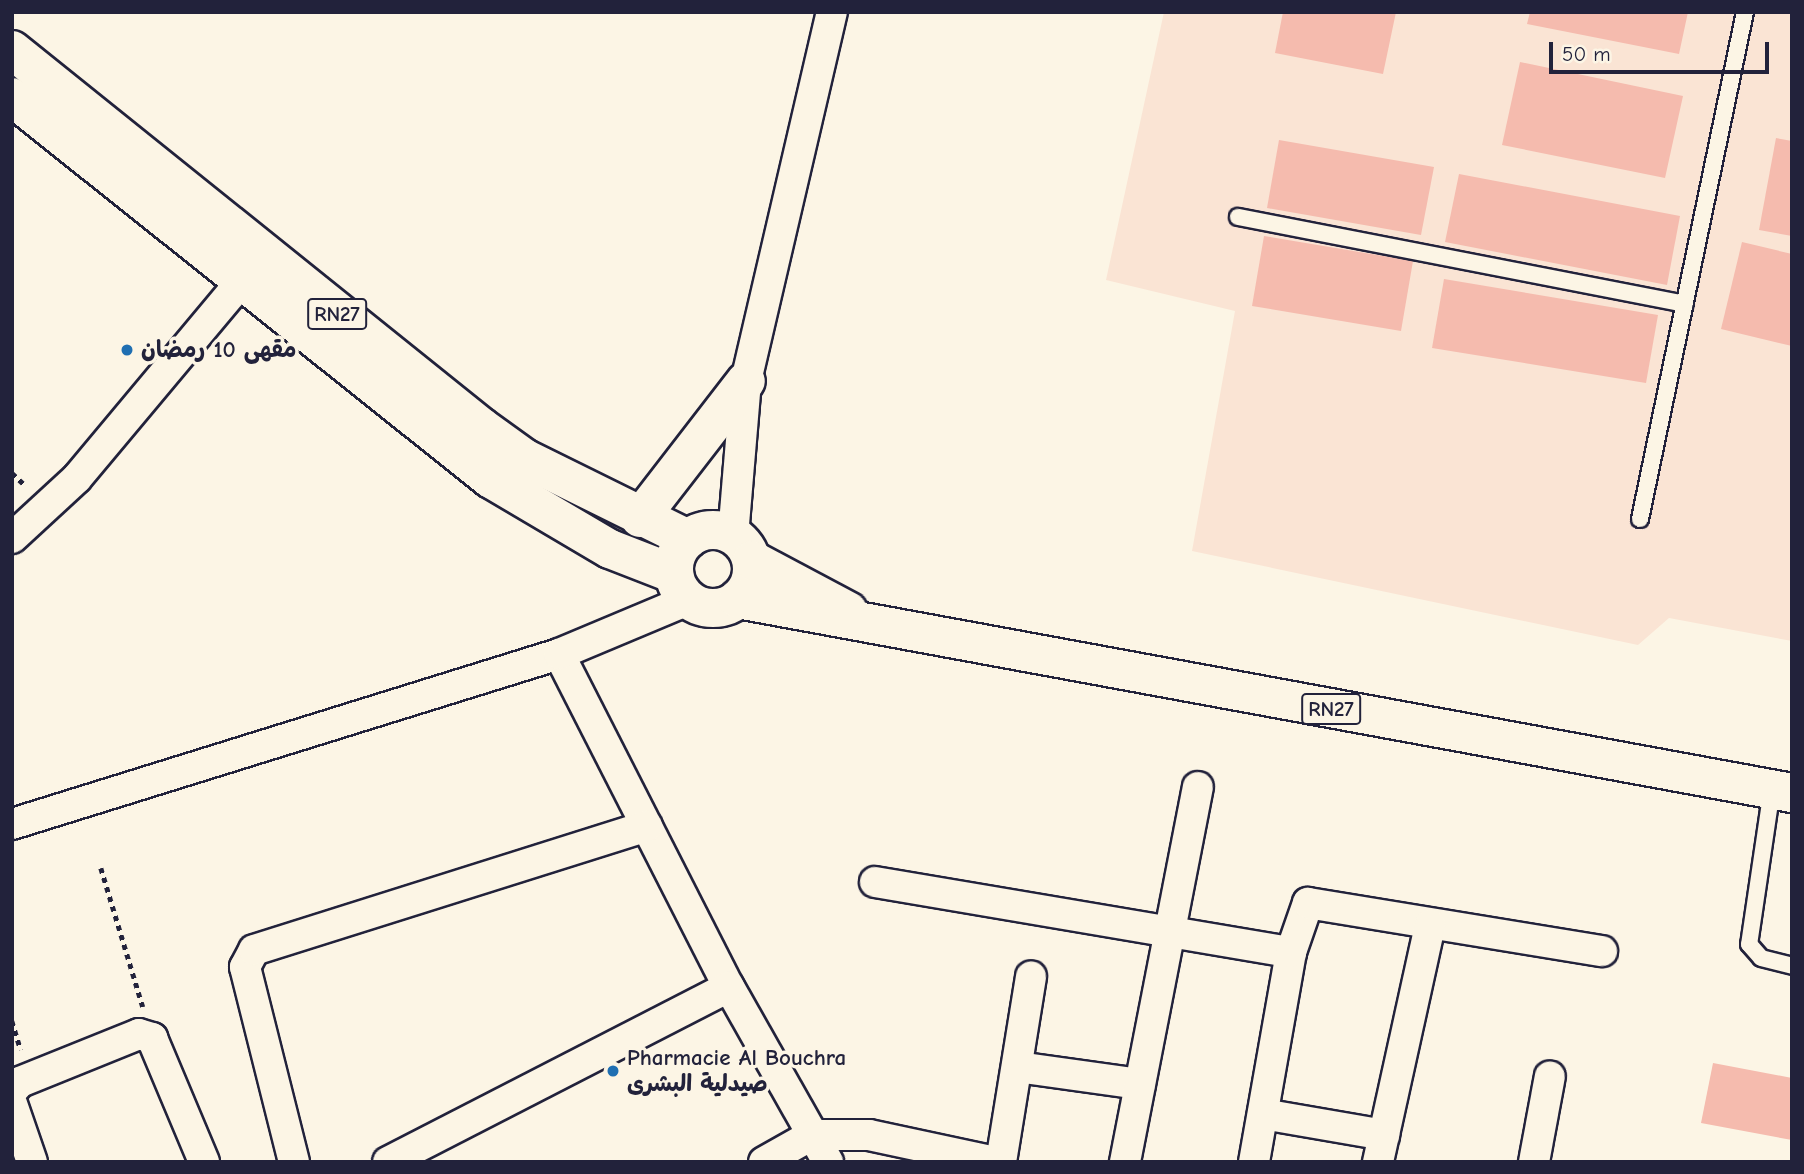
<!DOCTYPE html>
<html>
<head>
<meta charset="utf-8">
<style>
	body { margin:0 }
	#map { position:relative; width:1804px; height:1174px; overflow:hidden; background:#fcf5e5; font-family:"Comic Neue","Playpen Sans Arabic",sans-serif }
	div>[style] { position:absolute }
	.built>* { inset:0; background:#fae4d4 }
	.building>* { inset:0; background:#f5bbae }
	.path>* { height:4.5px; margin-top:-2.25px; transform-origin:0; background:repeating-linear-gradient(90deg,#22223b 0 5px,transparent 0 10px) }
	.roads { filter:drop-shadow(2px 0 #22223b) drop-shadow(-2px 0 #22223b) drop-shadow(0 2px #22223b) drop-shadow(0 -2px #22223b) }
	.lane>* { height:16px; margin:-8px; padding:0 8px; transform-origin:8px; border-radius:8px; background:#fcf5e5 }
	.street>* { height:30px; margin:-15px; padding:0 15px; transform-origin:15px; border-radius:15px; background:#fcf5e5 }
	.primary>* { height:38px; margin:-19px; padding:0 19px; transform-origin:19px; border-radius:19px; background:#fcf5e5 }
	.primary>.ring { margin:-19px; padding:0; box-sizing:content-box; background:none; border:38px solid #fcf5e5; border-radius:50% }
	.dots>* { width:19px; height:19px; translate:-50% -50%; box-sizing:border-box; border:4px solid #fcf5e5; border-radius:50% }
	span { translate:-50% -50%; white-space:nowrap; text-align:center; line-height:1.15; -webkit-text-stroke:7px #fcf5e5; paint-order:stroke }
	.shield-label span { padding:2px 5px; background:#fcf5e5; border:2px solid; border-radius:5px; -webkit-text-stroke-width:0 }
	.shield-label { font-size:21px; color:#22223b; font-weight:700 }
	.poi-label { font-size:23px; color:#22223b; font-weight:700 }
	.left { translate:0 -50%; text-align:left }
	.frame { position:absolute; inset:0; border:14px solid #22223b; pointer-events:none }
	.scale { position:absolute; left:1549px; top:42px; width:220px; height:32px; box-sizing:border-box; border:4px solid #22223b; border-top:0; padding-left:9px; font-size:21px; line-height:24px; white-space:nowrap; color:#22223b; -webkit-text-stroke:5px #fcf5e5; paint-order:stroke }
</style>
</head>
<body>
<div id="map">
	<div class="built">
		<div style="clip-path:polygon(1164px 12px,1792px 12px,1792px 641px,1669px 618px,1638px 645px,1192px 551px,1235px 311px,1106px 280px)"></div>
	</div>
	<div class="building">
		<div style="clip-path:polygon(1283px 12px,1396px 12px,1383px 74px,1275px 53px)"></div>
		<div style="clip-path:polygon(1530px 12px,1688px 12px,1679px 54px,1527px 24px)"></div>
		<div style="clip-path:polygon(1520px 62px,1683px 96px,1665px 178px,1502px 145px)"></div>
		<div style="clip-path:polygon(1776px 138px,1792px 141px,1792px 236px,1759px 230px)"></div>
		<div style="clip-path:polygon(1279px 140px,1434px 167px,1421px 235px,1267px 208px)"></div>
		<div style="clip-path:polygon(1459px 174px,1680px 216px,1667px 285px,1445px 242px)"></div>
		<div style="clip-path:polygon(1264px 236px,1413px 261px,1401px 331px,1252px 306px)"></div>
		<div style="clip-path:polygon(1742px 242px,1792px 254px,1792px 346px,1721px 329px)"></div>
		<div style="clip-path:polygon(1444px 279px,1658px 315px,1646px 383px,1432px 348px)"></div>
		<div style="clip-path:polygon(1713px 1063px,1792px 1078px,1792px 1140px,1701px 1123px)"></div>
	</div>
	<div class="path">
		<div style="left:12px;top:473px;width:19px;rotate:43deg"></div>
		<div style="left:101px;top:868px;width:145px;rotate:73.2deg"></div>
		<div style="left:12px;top:1021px;width:30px;rotate:73deg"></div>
	</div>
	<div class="roads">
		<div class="lane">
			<div style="left:1238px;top:217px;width:455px;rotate:11deg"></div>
			<div style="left:1640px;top:519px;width:518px;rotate:-78.3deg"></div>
			<div style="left:1772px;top:789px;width:157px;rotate:98.4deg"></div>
			<div style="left:1749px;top:944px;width:18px;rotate:49deg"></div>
			<div style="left:1761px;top:958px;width:32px;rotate:14deg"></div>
		</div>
		<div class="street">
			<div style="left:733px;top:536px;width:156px;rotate:-85.2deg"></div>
			<div style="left:746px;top:381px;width:379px;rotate:-76.9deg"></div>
			<div style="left:12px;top:538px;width:88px;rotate:-42.7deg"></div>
			<div style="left:77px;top:478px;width:276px;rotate:-50.1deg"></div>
			<div style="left:559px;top:654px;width:374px;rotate:63deg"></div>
			<div style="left:729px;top:987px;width:201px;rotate:60.5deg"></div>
			<div style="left:12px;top:824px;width:573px;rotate:-17.26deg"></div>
			<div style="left:559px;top:654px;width:140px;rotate:-22.7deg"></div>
			<div style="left:875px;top:882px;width:422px;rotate:9.6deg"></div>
			<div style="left:1017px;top:1067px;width:124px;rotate:7.9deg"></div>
			<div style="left:12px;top:1091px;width:12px;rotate:-48deg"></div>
			<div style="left:20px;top:1082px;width:128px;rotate:-22deg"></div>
			<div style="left:139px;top:1034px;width:14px;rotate:17deg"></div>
			<div style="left:152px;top:1038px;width:134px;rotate:67.2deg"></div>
			<div style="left:12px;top:1104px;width:61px;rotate:71deg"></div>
			<div style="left:1263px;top:1114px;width:123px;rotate:9.8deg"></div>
			<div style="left:294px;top:1162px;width:201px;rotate:-104.1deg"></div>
			<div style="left:245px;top:967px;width:19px;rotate:-62deg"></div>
			<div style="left:254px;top:950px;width:412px;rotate:-17.5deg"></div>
			<div style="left:388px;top:1162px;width:383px;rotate:-27.2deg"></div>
			<div style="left:764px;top:1162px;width:55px;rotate:-29.4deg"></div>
			<div style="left:812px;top:1135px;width:57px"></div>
			<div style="left:869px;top:1135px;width:129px;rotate:12.1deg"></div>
			<div style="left:1001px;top:1162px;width:188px;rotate:-80.8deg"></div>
			<div style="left:1125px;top:1162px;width:382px;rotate:-79deg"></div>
			<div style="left:1254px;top:1162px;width:213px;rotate:-80deg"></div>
			<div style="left:1291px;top:952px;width:52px;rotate:-70.9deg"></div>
			<div style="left:1308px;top:903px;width:298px;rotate:9.3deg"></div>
			<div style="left:1378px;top:1162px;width:243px;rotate:-77.6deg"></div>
			<div style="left:1534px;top:1162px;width:87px;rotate:-79.5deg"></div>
		</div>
		<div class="primary">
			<div style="left:12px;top:50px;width:602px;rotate:38.79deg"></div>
			<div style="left:481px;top:427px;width:53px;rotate:35.8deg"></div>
			<div style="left:524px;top:458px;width:183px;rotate:26.3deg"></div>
			<div style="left:12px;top:97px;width:613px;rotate:38.57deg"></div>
			<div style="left:491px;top:479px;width:138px;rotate:30.5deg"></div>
			<div style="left:610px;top:549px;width:69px;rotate:21.3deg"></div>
			<div style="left:640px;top:518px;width:173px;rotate:-52.3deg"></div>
			<div class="ring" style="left:674px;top:530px;width:40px;height:40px"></div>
			<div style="left:752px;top:560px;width:109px;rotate:28deg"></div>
			<div style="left:738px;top:599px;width:1072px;rotate:10.43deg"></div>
		</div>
	</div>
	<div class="dots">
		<div style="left:127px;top:350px;background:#1f6fb2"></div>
		<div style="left:613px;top:1071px;background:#1f6fb2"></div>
	</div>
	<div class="shield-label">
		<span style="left:337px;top:314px">RN27</span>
		<span style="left:1331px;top:709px">RN27</span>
	</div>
	<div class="poi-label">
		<span class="left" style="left:141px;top:350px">مقهى 10 رمضان</span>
		<span class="left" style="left:627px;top:1071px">Pharmacie Al Bouchra<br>صيدلية البشرى</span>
	</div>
	<div class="frame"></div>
	<div class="scale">50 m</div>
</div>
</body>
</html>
